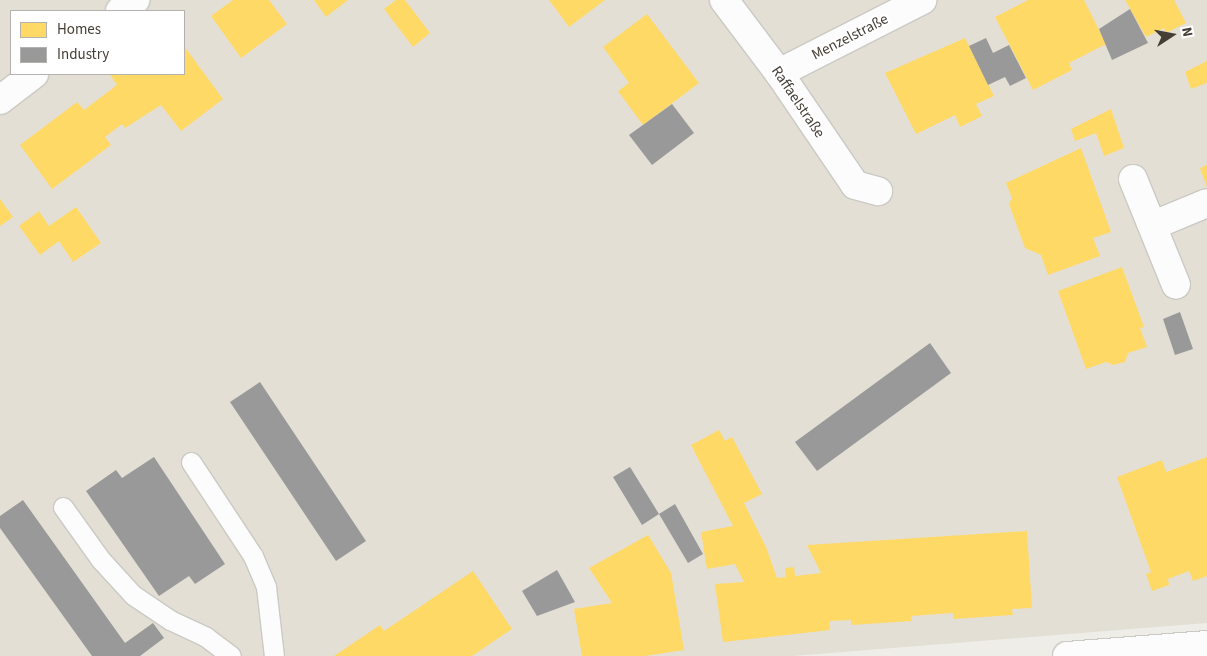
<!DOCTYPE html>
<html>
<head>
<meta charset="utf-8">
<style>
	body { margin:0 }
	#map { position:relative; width:1207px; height:656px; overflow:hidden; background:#eeede8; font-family:"Source Sans 3",sans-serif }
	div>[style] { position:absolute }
	.residential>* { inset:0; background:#e3dfd5 }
	.homes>* { inset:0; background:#ffd966 }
	.industry>* { inset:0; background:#999 }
	.roads { filter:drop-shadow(1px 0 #cbc9c4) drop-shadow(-1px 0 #cbc9c4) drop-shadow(0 1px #cbc9c4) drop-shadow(0 -1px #cbc9c4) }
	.service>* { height:19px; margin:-9.5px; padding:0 9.5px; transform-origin:9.5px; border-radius:9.5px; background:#fcfcfc }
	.minor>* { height:28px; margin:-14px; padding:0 14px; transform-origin:14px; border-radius:14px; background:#fcfcfc }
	span { translate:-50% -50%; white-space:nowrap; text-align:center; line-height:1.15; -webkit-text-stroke:5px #fff; paint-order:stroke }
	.street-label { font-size:15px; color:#443e34 }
	.legend { position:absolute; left:10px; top:10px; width:175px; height:65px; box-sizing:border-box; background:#fff; border:1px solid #b4b2ae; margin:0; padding:6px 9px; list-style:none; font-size:15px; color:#443e34 }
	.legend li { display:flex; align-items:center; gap:10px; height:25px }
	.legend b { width:25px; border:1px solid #b4b2ae }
	.north { position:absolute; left:1147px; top:10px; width:50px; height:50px; -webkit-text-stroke:4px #fff; paint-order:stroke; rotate:79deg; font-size:14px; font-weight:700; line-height:20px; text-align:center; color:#443e34 }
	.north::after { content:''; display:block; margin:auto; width:18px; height:22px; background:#443e34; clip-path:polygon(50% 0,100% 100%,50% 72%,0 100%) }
</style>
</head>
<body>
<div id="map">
	<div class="residential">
		<div style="clip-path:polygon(evenodd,0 0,1207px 0,1207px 623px,793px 656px,0 656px,0 0,11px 11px,184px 11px,184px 74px,11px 74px,11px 11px)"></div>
	</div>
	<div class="homes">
		<div style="clip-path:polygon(233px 0,269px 0,287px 24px,241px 58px,211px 16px)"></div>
		<div style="clip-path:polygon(314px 0,348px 0,326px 17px)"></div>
		<div style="clip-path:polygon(396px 0,405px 0,430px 33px,413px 47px,384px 9px)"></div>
		<div style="clip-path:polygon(549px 0,605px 0,569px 27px)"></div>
		<div style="clip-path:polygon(1028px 0,1084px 0,1106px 44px,1069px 63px,1072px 70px,1033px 90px,995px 17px)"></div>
		<div style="clip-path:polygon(1125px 0,1174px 0,1186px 23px,1166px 33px,1164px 28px,1146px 37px)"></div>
		<div style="clip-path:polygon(647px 14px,699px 83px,643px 125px,618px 91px,629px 83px,603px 47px)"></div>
		<div style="clip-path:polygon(965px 38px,994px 96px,976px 104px,982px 116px,960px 127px,955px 115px,916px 134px,885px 73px)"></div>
		<div style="clip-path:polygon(184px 46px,223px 99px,181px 131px,161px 105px,125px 128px,122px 124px,105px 137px,111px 145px,52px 189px,20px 145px,77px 102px,84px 110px,117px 85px,110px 75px,113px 74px,184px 74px)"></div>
		<div style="clip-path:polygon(1207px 61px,1207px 83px,1191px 89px,1185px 72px)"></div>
		<div style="clip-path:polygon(1111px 109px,1124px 148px,1104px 156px,1096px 133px,1075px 141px,1071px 129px)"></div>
		<div style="clip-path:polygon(1081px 148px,1111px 232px,1093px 238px,1100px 256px,1048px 275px,1041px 255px,1025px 248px,1009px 204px,1012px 198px,1006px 183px)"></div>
		<div style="clip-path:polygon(1207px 165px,1207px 187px,1200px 168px)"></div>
		<div style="clip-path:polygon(0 199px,13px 217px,0 226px)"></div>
		<div style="clip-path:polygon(76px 207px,101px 243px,73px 262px,59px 241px,40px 255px,19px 226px,39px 211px,49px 226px)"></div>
		<div style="clip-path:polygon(1122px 267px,1144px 327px,1140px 328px,1147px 347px,1128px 353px,1125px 362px,1113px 365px,1106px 362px,1086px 369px,1058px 291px)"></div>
		<div style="clip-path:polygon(719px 430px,725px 441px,732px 437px,762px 494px,744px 503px,766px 547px,777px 578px,786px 577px,785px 568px,794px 567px,795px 576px,821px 573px,807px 545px,1027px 531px,1032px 608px,1012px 609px,1013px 615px,954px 619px,953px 613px,911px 616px,912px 621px,851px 625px,851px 620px,829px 621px,830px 630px,723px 642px,715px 584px,744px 582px,735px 564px,707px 569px,701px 532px,733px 526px,691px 445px)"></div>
		<div style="clip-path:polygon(1207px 457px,1207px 576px,1193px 581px,1189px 571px,1168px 579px,1169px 585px,1152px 591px,1146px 574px,1151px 572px,1117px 477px,1162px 460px,1166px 472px)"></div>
		<div style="clip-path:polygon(648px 535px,671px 573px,684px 650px,645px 656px,582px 656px,574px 609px,612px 603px,589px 568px)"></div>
		<div style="clip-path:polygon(473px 571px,512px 629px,472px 656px,334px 656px,380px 625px,384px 631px)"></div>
	</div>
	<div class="industry">
		<div style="clip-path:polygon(1130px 9px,1148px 43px,1112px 60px,1099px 29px)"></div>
		<div style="clip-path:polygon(986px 38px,993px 53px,1009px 45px,1026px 78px,1010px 86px,1005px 77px,988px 85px,969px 46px)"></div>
		<div style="clip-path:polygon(672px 104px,694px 133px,652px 165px,629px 135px)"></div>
		<div style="clip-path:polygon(1180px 312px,1193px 349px,1175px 355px,1163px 319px)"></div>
		<div style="clip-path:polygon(930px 343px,951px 373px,817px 471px,795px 442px)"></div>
		<div style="clip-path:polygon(260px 382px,366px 541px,336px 561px,230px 402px)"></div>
		<div style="clip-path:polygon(154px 457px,225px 564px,195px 584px,189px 576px,159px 596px,86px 491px,116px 470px,122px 478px)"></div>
		<div style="clip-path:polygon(630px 467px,659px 514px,675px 504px,703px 554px,688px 563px,659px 514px,642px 525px,613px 477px)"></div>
		<div style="clip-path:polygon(23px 500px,125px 643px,153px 623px,164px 638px,140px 656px,92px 656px,0 528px,0 516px)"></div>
		<div style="clip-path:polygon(557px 570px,575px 602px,537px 616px,522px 591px)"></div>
	</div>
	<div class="roads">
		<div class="service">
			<div style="left:191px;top:462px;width:113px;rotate:56.6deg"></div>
			<div style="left:253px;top:556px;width:34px;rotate:67deg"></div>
			<div style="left:266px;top:587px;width:69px;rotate:83.4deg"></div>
			<div style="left:63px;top:507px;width:65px;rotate:54.4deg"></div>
			<div style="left:101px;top:560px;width:47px;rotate:47.6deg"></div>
			<div style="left:133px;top:595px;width:45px;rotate:34deg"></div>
			<div style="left:170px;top:620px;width:40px;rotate:25deg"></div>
			<div style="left:206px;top:637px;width:31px;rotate:37deg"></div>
		</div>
		<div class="minor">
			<div style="left:724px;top:0;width:91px;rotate:53deg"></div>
			<div style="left:779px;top:73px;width:135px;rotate:55.8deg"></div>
			<div style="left:855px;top:185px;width:24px;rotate:15deg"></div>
			<div style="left:120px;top:11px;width:19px;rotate:-36deg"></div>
			<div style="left:779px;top:73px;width:161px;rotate:-27deg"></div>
			<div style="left:0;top:100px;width:43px;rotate:-37.4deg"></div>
			<div style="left:1133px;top:179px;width:114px;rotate:67.9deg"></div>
			<div style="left:1154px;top:225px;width:57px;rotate:-22.5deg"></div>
			<div style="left:1067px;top:656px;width:140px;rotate:-4.5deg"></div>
		</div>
	</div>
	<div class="street-label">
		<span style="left:850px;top:37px;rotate:-27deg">Menzelstraße</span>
		<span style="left:798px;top:102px;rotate:56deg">Raffaelstraße</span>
	</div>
	<ul class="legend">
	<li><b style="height:14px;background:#ffd966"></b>Homes</li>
	<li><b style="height:14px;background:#999"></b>Industry</li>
	</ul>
	<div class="north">N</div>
</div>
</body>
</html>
